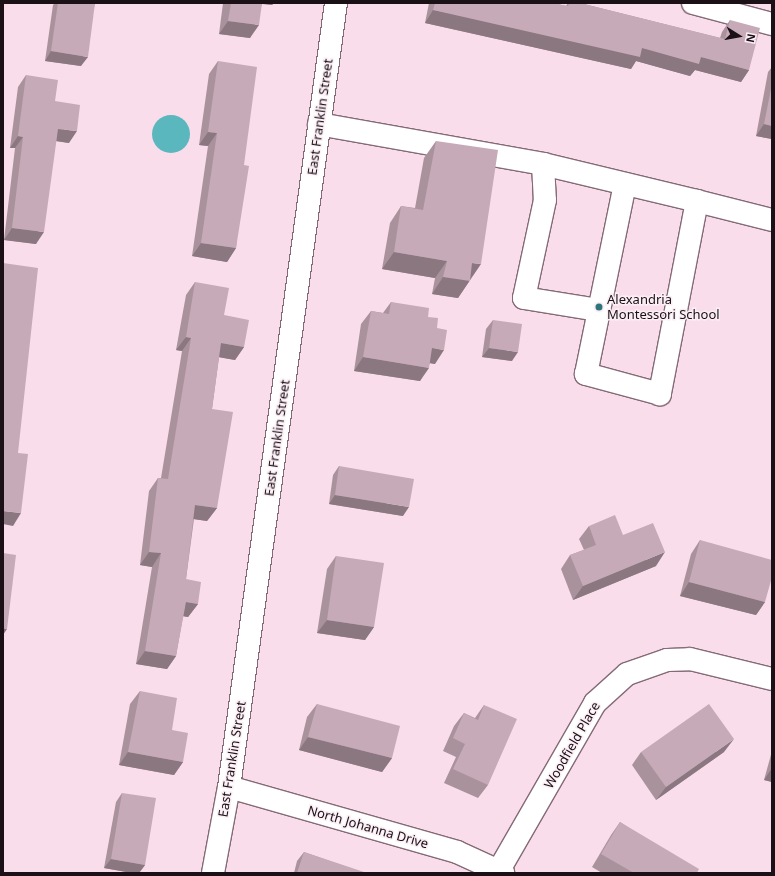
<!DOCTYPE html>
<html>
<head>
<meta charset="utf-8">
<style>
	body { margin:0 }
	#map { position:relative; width:775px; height:876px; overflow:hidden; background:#faddea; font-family:"Noto Sans",sans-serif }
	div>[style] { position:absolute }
	.water>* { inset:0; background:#5bb7be }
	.round { border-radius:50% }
	.roads { filter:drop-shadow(1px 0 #846a76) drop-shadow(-1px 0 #846a76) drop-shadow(0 1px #846a76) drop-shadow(0 -1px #846a76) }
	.minor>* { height:22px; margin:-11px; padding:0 11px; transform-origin:11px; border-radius:11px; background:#fff }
	.wall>* { inset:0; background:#aa929d }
	.shaded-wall>* { inset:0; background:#8b7780 }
	.building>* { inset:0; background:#c6aab7 }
	.dots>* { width:11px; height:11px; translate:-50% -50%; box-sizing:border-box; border:2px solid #fbeff5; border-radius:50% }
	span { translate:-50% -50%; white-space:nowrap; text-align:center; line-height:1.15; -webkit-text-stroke:3px #fbeff5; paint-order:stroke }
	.street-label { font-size:13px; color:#1a1015 }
	.poi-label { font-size:13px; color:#1a1015 }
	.left { translate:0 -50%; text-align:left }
	.frame { position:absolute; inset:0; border:4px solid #1a1015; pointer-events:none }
	.north { position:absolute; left:719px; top:16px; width:40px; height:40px; -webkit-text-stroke:3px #fbeff5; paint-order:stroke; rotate:101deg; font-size:11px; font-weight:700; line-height:16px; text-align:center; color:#1a1015 }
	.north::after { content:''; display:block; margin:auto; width:14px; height:18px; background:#1a1015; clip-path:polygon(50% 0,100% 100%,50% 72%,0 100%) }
</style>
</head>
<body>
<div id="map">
	<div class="water">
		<div class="round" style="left:152px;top:115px;width:38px;height:38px"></div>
	</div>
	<div class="roads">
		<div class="minor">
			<div style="left:693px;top:3px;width:82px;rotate:14.9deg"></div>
			<div style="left:319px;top:124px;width:228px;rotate:10.1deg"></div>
			<div style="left:543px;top:164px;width:158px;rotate:13.5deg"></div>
			<div style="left:697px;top:201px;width:197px;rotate:100.9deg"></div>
			<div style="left:660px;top:394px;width:77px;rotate:-164.9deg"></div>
			<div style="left:586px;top:374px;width:194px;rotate:-78.4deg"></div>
			<div style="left:543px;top:164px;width:36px;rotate:87deg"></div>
			<div style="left:545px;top:200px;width:100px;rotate:102.1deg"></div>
			<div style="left:524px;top:298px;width:76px;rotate:9.1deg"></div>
			<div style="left:697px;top:201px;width:77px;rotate:14.2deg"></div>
			<div style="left:229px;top:787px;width:237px;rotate:15.9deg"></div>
			<div style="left:457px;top:852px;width:51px;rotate:24.5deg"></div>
			<div style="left:499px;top:870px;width:193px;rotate:-60.1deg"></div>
			<div style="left:595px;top:703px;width:43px;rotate:-42.2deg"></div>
			<div style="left:627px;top:674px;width:42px;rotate:-19.3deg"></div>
			<div style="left:667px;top:660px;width:23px;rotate:-2deg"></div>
			<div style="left:690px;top:659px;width:84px;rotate:13.7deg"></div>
			<div style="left:213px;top:873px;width:87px;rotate:-79.5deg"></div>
			<div style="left:229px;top:787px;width:791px;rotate:-82.23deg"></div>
		</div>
	</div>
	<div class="wall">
		<div style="clip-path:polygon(55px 3px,95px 3px,81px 66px,45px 61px,53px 5px)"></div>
		<div style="clip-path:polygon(223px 3px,274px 3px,272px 5px,262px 4px,250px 38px,219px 34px)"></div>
		<div style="clip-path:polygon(429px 3px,553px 3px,566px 6px,568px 3px,580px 3px,720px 38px,722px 32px,730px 20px,749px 70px,741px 82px,695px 70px,690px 76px,636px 61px,631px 69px,425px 23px)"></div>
		<div style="clip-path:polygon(218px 61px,244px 165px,236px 248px,227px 262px,192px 256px,208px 146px,199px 145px,209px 74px)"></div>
		<div style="clip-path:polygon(772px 67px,772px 139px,756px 136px,768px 72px)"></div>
		<div style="clip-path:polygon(26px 75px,55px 101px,69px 143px,56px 141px,36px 244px,4px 240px,15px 148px,10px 148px,18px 87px)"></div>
		<div style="clip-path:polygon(436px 141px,470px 280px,458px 298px,432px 294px,435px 278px,382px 269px,390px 223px,401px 206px,415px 208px,424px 158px)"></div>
		<div style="clip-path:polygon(195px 282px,224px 315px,244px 347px,235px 360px,219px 357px,212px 409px,217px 508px,207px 521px,194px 519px,186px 579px,198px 604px,188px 617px,183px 616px,176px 656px,167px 669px,136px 664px,152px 567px,140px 565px,149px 491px,158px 478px,161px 478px,182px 351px,176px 350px,186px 295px)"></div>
		<div style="clip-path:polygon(391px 302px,428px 317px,437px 328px,435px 364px,430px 363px,420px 381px,354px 371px,361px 324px,371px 311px,383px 313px)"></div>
		<div style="clip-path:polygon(493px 320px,512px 361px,482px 357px,486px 329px)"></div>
		<div style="clip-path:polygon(339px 466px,403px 516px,329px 504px,333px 475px)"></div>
		<div style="clip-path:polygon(589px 526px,656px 566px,573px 600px,561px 569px,570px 555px,584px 550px,579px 539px)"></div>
		<div style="clip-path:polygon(700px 540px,765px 602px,756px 615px,680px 596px,691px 554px)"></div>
		<div style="clip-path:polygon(336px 556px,374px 627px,365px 640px,317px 633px,327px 569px)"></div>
		<div style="clip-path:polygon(140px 691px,172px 730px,183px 762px,174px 775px,119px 765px,130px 704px)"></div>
		<div style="clip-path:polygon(317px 704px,392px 758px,382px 772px,299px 750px,307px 717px)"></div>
		<div style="clip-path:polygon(484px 705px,488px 785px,478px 798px,444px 783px,456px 757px,443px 751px,454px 726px,464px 713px,475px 718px)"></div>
		<div style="clip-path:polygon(772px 751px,772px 782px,764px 780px)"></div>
		<div style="clip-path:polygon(641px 752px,724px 752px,656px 800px,632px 765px)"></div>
		<div style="clip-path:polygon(122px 793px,145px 865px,139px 873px,132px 873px,104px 868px,116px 802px)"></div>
		<div style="clip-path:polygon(620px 822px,697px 873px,602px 873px,592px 867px,611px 835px)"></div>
		<div style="clip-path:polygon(304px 852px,364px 873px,294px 873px,297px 861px)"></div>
	</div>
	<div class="shaded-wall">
		<div style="clip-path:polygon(256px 3px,274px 3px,272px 5px)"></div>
		<div style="clip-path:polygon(433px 10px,642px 48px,701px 57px,749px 70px,741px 82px,695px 70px,690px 76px,636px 61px,631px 69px,425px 23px)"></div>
		<div style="clip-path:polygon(228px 21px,259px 25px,250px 38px,219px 34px)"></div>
		<div style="clip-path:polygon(51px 51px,88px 57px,81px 66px,45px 61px)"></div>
		<div style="clip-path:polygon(764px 124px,772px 126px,772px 139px,756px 136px)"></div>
		<div style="clip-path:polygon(58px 129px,77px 131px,69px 143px,49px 140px)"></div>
		<div style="clip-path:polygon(208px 132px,217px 133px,208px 146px,199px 145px)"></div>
		<div style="clip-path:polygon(18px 136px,23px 137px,15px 148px,10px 148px)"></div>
		<div style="clip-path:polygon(12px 228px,44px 232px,36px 244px,4px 240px)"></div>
		<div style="clip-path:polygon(201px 243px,236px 248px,227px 262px,192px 256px)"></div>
		<div style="clip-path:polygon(394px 252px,447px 261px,435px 278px,382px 269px)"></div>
		<div style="clip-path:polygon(472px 263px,481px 264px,458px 298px,432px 294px,443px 277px)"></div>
		<div style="clip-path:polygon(186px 337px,191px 338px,182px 351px,176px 350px)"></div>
		<div style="clip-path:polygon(221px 343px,244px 347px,235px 360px,212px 356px)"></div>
		<div style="clip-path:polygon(432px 348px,444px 350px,435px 364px,423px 362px)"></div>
		<div style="clip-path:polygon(489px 348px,518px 352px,512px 361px,482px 357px)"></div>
		<div style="clip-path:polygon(363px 357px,429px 368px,420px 381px,354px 371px)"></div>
		<div style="clip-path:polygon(335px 495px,409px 507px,403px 516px,329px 504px)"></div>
		<div style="clip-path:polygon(195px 505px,217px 508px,207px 521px,186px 518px)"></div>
		<div style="clip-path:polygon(3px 511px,21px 513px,13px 526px,3px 524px)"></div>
		<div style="clip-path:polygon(149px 552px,161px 553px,152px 567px,140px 565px)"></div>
		<div style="clip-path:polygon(665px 552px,656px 566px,573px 600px,583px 586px)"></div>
		<div style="clip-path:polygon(689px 582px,765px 602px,756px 615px,680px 596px)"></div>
		<div style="clip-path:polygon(186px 602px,198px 604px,188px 617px,176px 615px)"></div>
		<div style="clip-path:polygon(327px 620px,374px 627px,365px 640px,317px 633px)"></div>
		<div style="clip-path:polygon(3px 628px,7px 629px,3px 635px)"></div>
		<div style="clip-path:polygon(145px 651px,176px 656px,167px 669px,136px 664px)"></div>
		<div style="clip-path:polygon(308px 737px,392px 758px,382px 772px,299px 750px)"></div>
		<div style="clip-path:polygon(734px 739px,724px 752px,656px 800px,666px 787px)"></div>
		<div style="clip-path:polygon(128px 752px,183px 762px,174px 775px,119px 765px)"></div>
		<div style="clip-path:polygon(772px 768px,772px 782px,764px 780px)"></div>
		<div style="clip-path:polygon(111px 859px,145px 865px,139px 873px,132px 873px,104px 868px)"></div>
	</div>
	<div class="building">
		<div style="clip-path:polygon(58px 3px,95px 3px,88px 57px,51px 51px)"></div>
		<div style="clip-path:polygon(231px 3px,262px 3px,259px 25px,228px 21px)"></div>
		<div style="clip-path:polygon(435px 3px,553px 3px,568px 6px,569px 3px,580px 3px,725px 39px,730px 20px,760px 28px,749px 70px,701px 57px,699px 64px,642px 48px,640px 57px,433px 10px)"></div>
		<div style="clip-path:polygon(218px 61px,257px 67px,244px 165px,249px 166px,236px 248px,201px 243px,217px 133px,208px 132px)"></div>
		<div style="clip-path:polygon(26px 75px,58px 80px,55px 101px,80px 105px,77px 131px,58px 129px,44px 232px,12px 228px,23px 137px,18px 136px)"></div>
		<div style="clip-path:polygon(772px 84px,772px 126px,764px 124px)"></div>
		<div style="clip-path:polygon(436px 141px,498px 150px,481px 264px,472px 263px,470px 281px,443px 277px,447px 261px,394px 252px,401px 206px,423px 210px)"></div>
		<div style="clip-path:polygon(3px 263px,38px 268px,18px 453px,28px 454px,21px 513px,3px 511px)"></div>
		<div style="clip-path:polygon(195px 282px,229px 288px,224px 315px,249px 320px,244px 347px,221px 343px,212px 409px,233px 412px,217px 508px,195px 505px,186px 579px,201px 582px,198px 604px,186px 602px,176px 656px,145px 651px,161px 553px,149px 552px,158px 478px,168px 479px,191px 338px,186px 337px)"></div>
		<div style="clip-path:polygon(391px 302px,429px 308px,428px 317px,438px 318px,437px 328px,447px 330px,444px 350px,432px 348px,429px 368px,363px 357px,371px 311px,389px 314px)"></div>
		<div style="clip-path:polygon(493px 320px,522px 324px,518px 352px,489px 348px)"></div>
		<div style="clip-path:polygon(339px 466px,414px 479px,409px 507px,335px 495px)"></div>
		<div style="clip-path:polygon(615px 515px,623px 535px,653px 523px,665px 552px,583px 586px,570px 555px,596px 545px,589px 526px)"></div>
		<div style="clip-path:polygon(700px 540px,772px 560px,772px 577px,765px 602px,689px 582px)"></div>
		<div style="clip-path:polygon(3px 553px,16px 555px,7px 629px,3px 628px)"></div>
		<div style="clip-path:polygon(336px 556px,384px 563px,374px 627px,327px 620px)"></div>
		<div style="clip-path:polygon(140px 691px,177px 698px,172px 730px,188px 733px,183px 762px,128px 752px)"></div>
		<div style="clip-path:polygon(317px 704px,400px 726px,392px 758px,308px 737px)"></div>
		<div style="clip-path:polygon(709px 704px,734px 739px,666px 787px,641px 752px)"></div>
		<div style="clip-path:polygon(484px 705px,517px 719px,488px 785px,453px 769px,465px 744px,453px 738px,464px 713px,478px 720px)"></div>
		<div style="clip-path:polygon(122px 793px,156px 798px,145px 865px,111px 859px)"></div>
		<div style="clip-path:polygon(620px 822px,699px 869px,697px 873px,634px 873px,601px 854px)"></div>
		<div style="clip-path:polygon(304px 852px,364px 872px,364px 873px,297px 873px)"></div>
	</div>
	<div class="dots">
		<div style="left:599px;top:307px;background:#2c757b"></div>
	</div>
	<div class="street-label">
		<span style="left:320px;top:117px;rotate:-82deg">East Franklin Street</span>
		<span style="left:277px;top:438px;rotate:-82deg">East Franklin Street</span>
		<span style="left:572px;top:745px;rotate:-60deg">Woodfield Place</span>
		<span style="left:232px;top:759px;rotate:-81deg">East Franklin Street</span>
		<span style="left:368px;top:827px;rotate:16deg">North Johanna Drive</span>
	</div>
	<div class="poi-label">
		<span class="left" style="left:607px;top:307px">Alexandria<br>Montessori School</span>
	</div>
	<div class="frame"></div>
	<div class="north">N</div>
</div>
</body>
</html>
